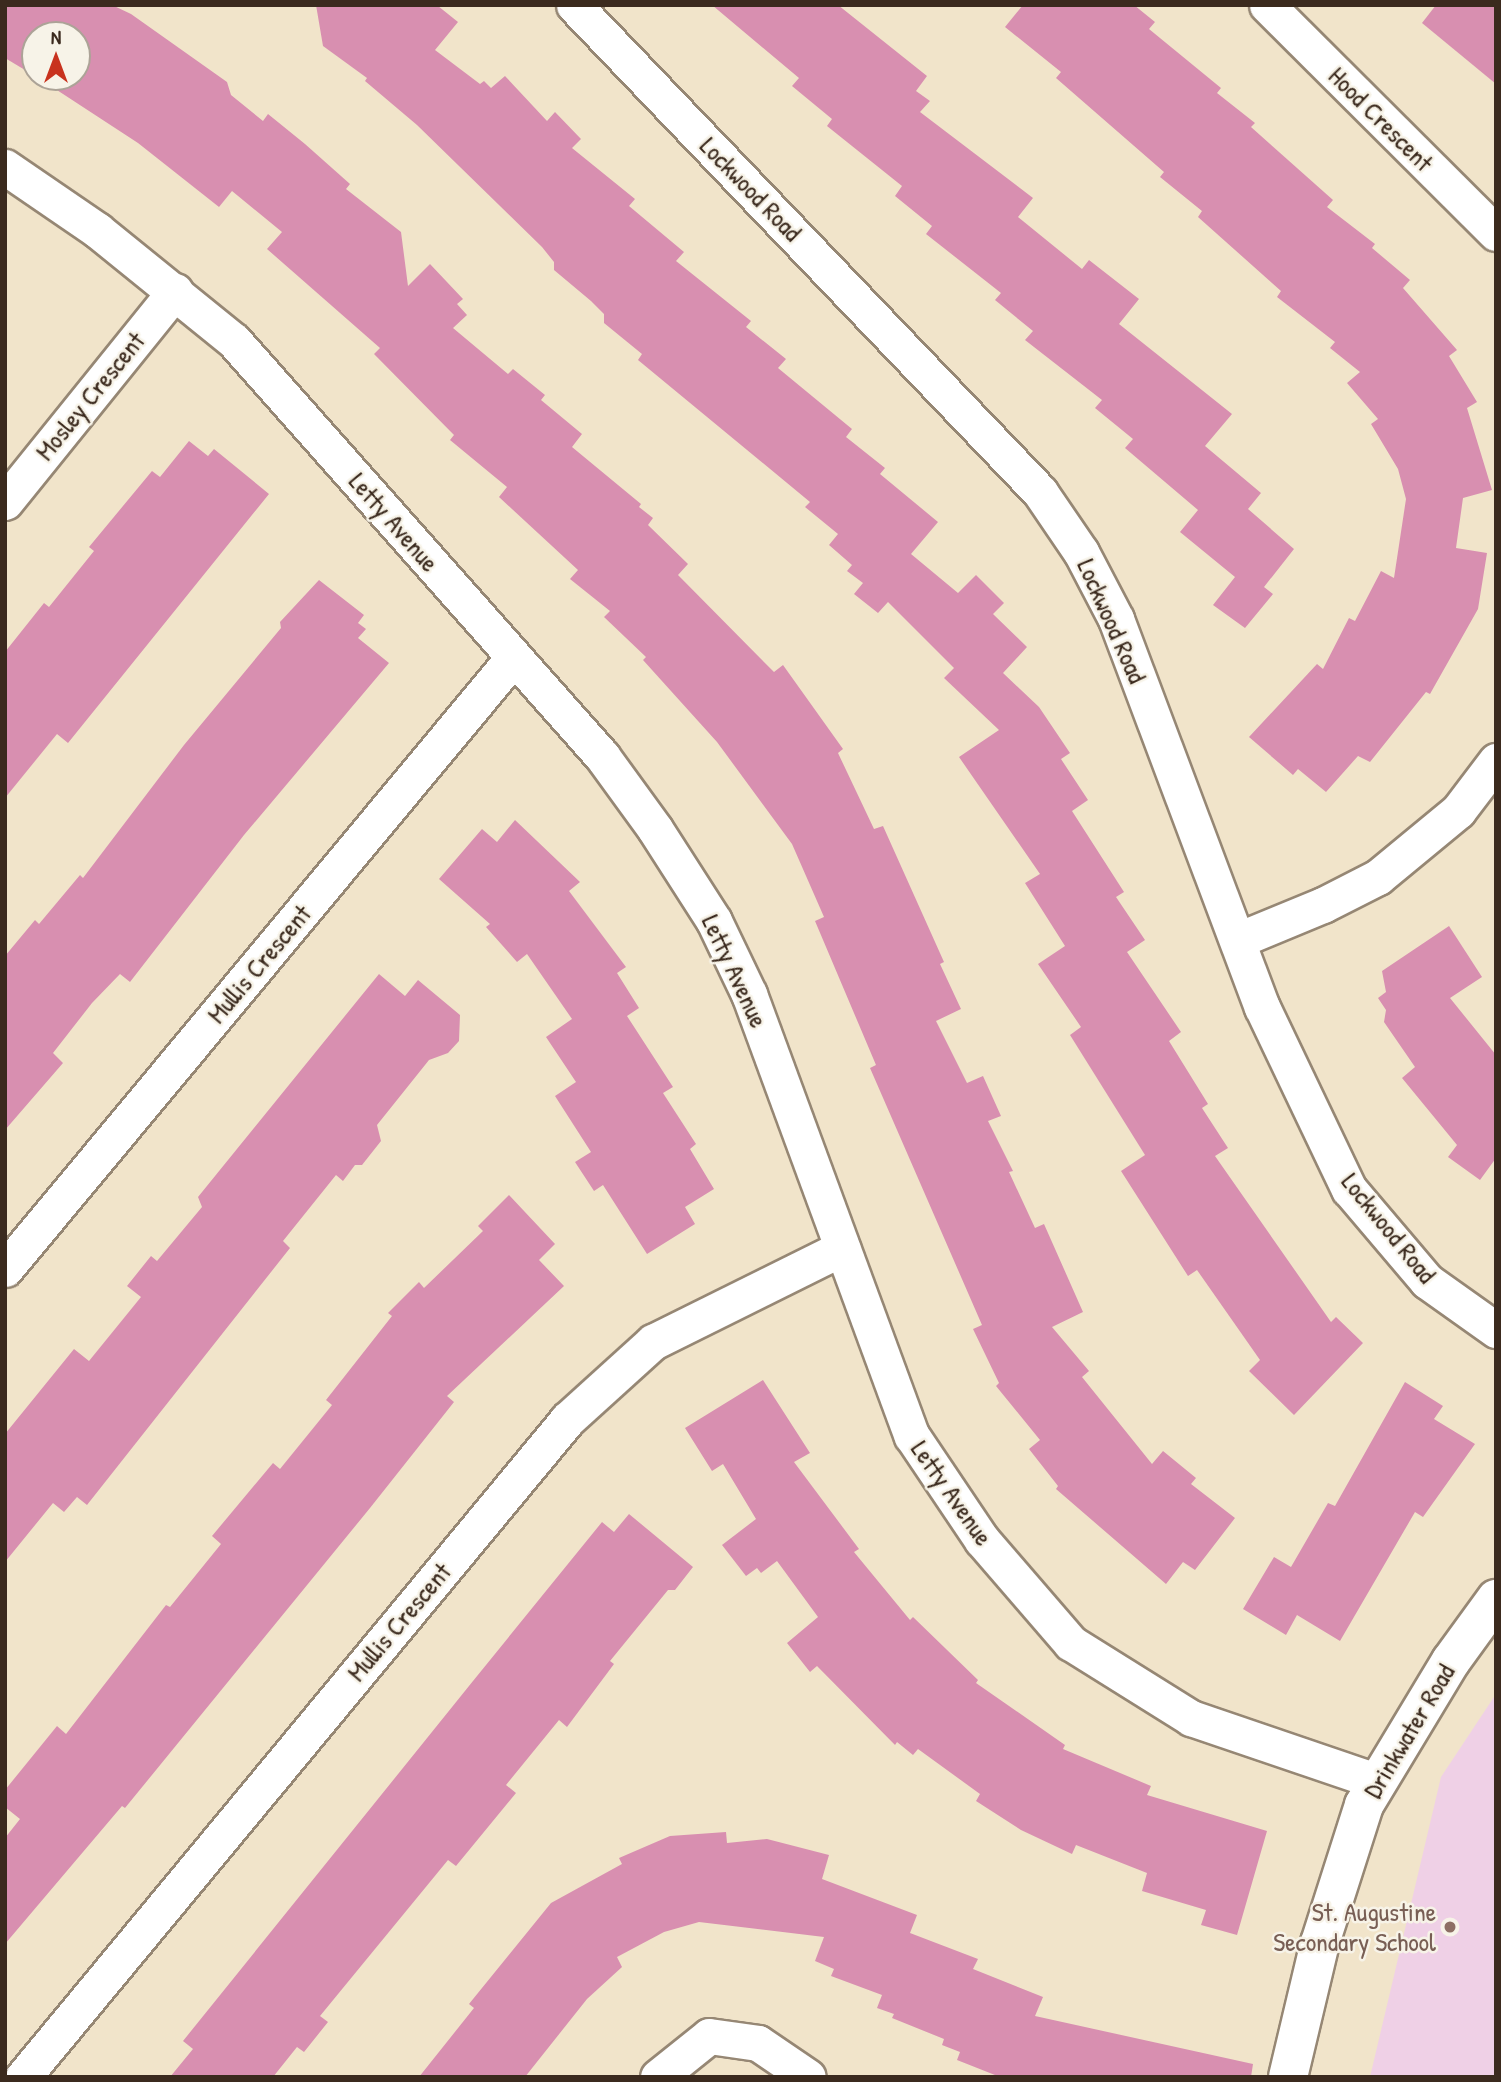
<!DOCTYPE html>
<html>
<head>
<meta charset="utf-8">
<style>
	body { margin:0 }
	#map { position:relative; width:1501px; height:2082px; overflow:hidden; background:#f1e4ca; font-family:"Patrick Hand",sans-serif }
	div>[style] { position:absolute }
	.built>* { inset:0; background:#efd0e6 }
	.building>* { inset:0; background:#d88fb0 }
	.roads { filter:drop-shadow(2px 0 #968774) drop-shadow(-2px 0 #968774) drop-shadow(0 2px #968774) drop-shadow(0 -2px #968774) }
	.minor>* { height:35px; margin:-17.5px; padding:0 17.5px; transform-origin:17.5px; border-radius:17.5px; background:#fff }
	.tertiary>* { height:38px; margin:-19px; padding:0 19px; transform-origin:19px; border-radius:19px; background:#fff }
	.dots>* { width:19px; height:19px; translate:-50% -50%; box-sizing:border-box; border:4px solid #f7f3e8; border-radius:50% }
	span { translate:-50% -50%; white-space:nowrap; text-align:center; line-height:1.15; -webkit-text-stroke:5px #f7f3e8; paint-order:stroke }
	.street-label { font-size:26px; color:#3b2a1e }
	.education-label { font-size:26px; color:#785e54 }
	.right { translate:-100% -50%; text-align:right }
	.frame { position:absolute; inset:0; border:7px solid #3b2a1e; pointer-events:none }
	.north { position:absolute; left:21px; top:21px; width:70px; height:70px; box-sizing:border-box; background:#f7f3e8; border:2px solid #aca397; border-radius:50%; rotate:0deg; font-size:19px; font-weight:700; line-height:28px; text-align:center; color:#3b2a1e }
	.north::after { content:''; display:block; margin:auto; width:24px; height:32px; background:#c8321e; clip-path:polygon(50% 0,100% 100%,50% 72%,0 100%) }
</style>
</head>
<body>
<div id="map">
	<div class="built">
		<div style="clip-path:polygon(1496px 1694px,1496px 2077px,1370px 2077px,1441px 1777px)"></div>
	</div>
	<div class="building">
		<div style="clip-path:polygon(5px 5px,112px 5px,131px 14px,227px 82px,231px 95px,263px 121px,268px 114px,305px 144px,350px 184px,346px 189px,401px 232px,408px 286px,430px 264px,463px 299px,457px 304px,467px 315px,453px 328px,508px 374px,513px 369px,545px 395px,541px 400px,582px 434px,572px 447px,641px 504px,639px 507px,653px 518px,648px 525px,688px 564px,678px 575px,774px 672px,783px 665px,843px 749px,838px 753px,874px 829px,883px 826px,944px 962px,940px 964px,961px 1009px,936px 1021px,967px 1083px,983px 1076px,1001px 1116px,988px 1121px,1013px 1171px,1009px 1172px,1035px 1228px,1044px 1224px,1083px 1312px,1052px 1327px,1089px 1371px,1082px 1377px,1152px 1464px,1163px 1451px,1196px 1478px,1191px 1484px,1235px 1518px,1195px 1570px,1183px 1562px,1166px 1584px,1056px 1489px,1058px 1486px,1029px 1449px,1040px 1440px,996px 1386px,999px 1383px,973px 1329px,982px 1325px,870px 1068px,876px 1065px,815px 921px,824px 917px,792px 844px,717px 742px,643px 660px,646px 657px,604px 617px,610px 611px,570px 579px,578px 570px,499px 497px,507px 487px,450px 440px,454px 435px,374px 354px,380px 348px,267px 249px,282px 232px,232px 191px,219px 207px,138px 143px,37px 77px,77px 77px,77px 35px,35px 35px,35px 76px,5px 58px)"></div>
		<div style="clip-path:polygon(316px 5px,438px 6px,458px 22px,435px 50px,480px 84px,484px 81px,491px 88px,505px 76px,547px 121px,555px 112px,581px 139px,572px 148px,635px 199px,629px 206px,684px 252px,676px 261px,751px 321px,746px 327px,786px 359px,778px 368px,852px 429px,846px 437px,885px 468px,880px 474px,938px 522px,911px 554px,958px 593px,976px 575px,1004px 603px,993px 614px,1027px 647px,1003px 673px,1039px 707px,1070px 753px,1061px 759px,1088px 800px,1072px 811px,1124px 892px,1116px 897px,1145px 940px,1127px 952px,1181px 1032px,1169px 1041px,1208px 1104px,1202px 1108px,1228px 1148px,1215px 1156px,1331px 1322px,1336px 1317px,1363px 1343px,1294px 1415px,1249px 1371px,1260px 1360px,1197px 1270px,1188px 1276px,1121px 1171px,1145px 1155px,1070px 1035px,1081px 1027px,1038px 964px,1065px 946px,1025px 883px,1040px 874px,959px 757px,999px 730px,944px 678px,954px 668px,888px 602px,878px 613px,854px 594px,863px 583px,847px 571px,852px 565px,829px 545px,838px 534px,805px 507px,810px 502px,638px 360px,642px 354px,604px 323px,604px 314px,591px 301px,554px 270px,554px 262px,542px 247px,417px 125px,365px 81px,367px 78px,323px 46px)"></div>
		<div style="clip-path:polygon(712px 5px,838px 5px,927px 76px,916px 91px,930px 101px,920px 112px,1033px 198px,1018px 217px,1082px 269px,1089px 260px,1139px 299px,1119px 324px,1232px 414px,1205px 446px,1261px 493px,1248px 509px,1294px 549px,1264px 587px,1273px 594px,1245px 628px,1213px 605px,1235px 577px,1180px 532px,1198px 510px,1125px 448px,1133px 439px,1095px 408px,1102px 400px,1025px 340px,1033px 331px,995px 300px,1001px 293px,926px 234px,932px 226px,895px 196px,902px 186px,827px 126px,832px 119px,792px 86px,799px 78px)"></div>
		<div style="clip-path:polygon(1023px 5px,1134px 5px,1155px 22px,1149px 29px,1221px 88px,1217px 93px,1255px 123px,1251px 127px,1333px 200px,1327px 207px,1375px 244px,1372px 248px,1410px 280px,1403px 288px,1457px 350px,1449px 356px,1477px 402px,1467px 408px,1492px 490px,1463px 498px,1456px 548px,1487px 553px,1478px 609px,1430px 694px,1426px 692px,1370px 762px,1358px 756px,1326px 792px,1298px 769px,1293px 775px,1249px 737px,1317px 664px,1323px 669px,1349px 618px,1355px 621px,1381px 571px,1394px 578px,1406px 499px,1398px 469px,1371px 424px,1378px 419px,1347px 383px,1360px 372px,1330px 348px,1335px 342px,1277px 297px,1281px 291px,1198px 217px,1202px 211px,1160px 177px,1164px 172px,1056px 78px,1061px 72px,1005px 27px)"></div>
		<div style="clip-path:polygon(1436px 5px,1496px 5px,1496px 84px,1422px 23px)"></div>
		<div style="clip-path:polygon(189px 441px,208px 456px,214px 449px,269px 494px,68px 743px,57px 734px,5px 798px,5px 652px,44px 603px,49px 607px,94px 551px,89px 547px,152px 471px,160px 477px)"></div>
		<div style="clip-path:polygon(319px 580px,364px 615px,358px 623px,366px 629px,358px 638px,389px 663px,244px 835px,130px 982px,120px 974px,92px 1003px,53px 1053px,63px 1063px,5px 1130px,5px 956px,35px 920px,39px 924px,80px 875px,83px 878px,184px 745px,281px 628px,280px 622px)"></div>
		<div style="clip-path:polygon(515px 820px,580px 882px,569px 891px,626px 967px,617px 973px,639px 1008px,627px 1016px,673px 1087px,663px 1093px,696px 1144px,690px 1149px,714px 1189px,685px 1207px,695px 1224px,647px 1254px,603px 1185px,594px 1191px,575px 1162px,591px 1152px,555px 1096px,576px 1082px,546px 1037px,572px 1019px,527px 954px,517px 962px,486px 927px,490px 924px,439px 879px,482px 829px,497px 842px)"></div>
		<div style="clip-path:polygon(1449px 926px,1482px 977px,1450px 998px,1496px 1055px,1496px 1158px,1480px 1180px,1448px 1157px,1457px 1145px,1402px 1078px,1415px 1067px,1384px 1022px,1386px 1010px,1378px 998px,1386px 992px,1382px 971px)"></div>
		<div style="clip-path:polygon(379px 974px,405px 996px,418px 980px,460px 1015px,459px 1041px,448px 1053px,429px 1060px,377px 1125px,381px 1141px,362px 1165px,355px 1165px,343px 1181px,336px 1175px,283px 1241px,290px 1248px,87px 1505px,77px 1497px,64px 1512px,53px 1503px,5px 1562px,5px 1434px,74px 1349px,89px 1361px,141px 1297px,127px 1286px,151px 1256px,157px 1261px,202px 1207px,198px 1197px)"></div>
		<div style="clip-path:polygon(509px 1195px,555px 1244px,539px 1260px,564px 1286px,447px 1396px,454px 1402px,370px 1508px,125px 1808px,122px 1806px,5px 1944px,5px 1838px,20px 1819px,5px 1807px,5px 1790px,57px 1726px,66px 1734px,166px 1605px,170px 1607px,221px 1544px,212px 1536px,273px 1463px,280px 1469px,332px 1405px,326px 1400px,392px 1316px,388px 1313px,419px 1282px,424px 1288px,483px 1231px,478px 1226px)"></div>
		<div style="clip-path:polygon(763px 1380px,810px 1453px,794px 1462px,859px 1549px,854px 1552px,910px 1620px,913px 1617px,978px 1680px,976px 1683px,1065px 1745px,1063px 1749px,1151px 1786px,1147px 1795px,1267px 1831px,1237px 1935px,1201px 1925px,1206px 1910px,1142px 1891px,1147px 1873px,1076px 1845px,1072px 1854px,1021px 1830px,976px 1801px,980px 1794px,918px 1749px,913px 1755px,897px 1742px,895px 1745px,817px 1666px,810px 1672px,787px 1643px,818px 1617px,777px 1561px,761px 1573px,757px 1568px,746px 1576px,722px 1545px,756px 1519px,723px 1464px,712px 1471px,685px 1428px)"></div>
		<div style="clip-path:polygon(1405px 1382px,1443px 1406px,1434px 1419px,1475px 1444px,1423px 1517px,1415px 1512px,1340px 1641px,1297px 1615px,1286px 1635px,1243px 1609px,1274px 1557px,1291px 1567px,1328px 1503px,1335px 1506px)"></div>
		<div style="clip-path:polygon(629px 1514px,693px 1567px,675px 1590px,668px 1590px,610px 1661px,614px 1664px,567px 1727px,559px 1720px,506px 1785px,516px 1793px,456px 1866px,448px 1860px,320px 2016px,328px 2022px,304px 2052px,297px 2047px,273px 2077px,170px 2077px,193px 2049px,183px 2041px,473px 1681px,602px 1522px,614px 1532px)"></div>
		<div style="clip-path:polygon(726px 1832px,727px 1843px,767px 1839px,829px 1855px,822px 1879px,917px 1915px,910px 1933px,978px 1959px,973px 1969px,1043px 1997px,1035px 2016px,1253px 2064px,1251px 2077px,1000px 2077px,957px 2060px,960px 2052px,942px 2045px,944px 2039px,892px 2018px,894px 2014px,877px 2008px,882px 1995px,831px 1976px,834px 1969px,815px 1961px,824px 1937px,699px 1922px,664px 1932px,617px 1957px,622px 1967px,587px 1999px,525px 2077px,419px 2077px,474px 2008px,469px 2004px,551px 1903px,622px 1864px,619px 1858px,670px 1836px)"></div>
	</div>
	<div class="roads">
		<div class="minor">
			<div style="left:574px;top:5px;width:674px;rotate:46.26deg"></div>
			<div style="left:1040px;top:492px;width:73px;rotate:55.7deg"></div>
			<div style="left:1081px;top:552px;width:76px;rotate:62.4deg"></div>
			<div style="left:1116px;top:619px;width:415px;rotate:69.4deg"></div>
			<div style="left:1262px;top:1007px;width:202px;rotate:64.5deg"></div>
			<div style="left:1349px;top:1189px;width:121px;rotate:49.7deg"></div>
			<div style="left:1427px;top:1281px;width:85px;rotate:35.4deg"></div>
			<div style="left:1267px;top:5px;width:323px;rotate:44.9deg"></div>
			<div style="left:5px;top:167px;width:112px;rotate:34.4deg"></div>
			<div style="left:97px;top:230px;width:176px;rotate:39deg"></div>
			<div style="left:234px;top:341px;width:555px;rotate:48.44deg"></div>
			<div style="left:602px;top:756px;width:90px;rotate:54deg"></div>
			<div style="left:655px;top:829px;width:109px;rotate:57.3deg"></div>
			<div style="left:714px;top:921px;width:81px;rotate:64.4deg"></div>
			<div style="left:749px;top:994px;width:471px;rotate:69.8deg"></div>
			<div style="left:912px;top:1436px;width:125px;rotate:56.1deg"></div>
			<div style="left:982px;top:1540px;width:136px;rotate:49.2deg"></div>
			<div style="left:1071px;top:1643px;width:142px;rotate:32deg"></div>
			<div style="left:1191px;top:1718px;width:195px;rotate:18.8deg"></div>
			<div style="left:5px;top:502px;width:271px;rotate:-51.1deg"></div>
			<div style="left:1238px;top:940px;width:92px;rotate:-22.4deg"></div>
			<div style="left:1323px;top:905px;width:62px;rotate:-27deg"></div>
			<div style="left:1378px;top:877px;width:104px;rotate:-39.5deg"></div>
			<div style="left:1458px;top:811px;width:63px;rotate:-52.8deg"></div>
			<div style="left:5px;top:1269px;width:795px;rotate:-50.26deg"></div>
			<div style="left:23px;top:2077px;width:854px;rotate:-50.37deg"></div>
			<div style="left:568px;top:1419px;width:115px;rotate:-42.2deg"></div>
			<div style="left:653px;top:1342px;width:211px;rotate:-26.4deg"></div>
			<div style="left:658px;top:2077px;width:65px;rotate:-38.8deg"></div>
			<div style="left:709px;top:2036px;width:49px;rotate:8.1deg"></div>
			<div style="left:758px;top:2043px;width:60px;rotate:34.2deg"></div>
		</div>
		<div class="tertiary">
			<div style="left:1288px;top:2077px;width:138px;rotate:-76.6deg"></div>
			<div style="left:1320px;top:1943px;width:145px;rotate:-72.3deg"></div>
			<div style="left:1364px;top:1805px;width:168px;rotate:-58.9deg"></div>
			<div style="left:1451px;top:1661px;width:77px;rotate:-54deg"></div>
		</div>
	</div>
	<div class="dots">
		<div style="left:1450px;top:1927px;background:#8d6e63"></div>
	</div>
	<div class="street-label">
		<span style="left:1381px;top:119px;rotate:45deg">Hood Crescent</span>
		<span style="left:751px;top:189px;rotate:46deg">Lockwood Road</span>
		<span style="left:90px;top:396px;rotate:-51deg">Mosley Crescent</span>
		<span style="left:394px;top:522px;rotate:49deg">Letty Avenue</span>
		<span style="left:1112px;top:621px;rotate:66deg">Lockwood Road</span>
		<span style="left:259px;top:964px;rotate:-50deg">Mullis Crescent</span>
		<span style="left:735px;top:971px;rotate:65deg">Letty Avenue</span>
		<span style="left:1389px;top:1228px;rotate:51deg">Lockwood Road</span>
		<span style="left:952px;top:1493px;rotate:55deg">Letty Avenue</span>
		<span style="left:399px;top:1622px;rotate:-50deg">Mullis Crescent</span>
		<span style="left:1409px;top:1731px;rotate:-59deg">Drinkwater Road</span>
	</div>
	<div class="education-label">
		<span class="right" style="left:1436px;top:1927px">St. Augustine<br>Secondary School</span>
	</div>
	<div class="frame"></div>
	<div class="north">N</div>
</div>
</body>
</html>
